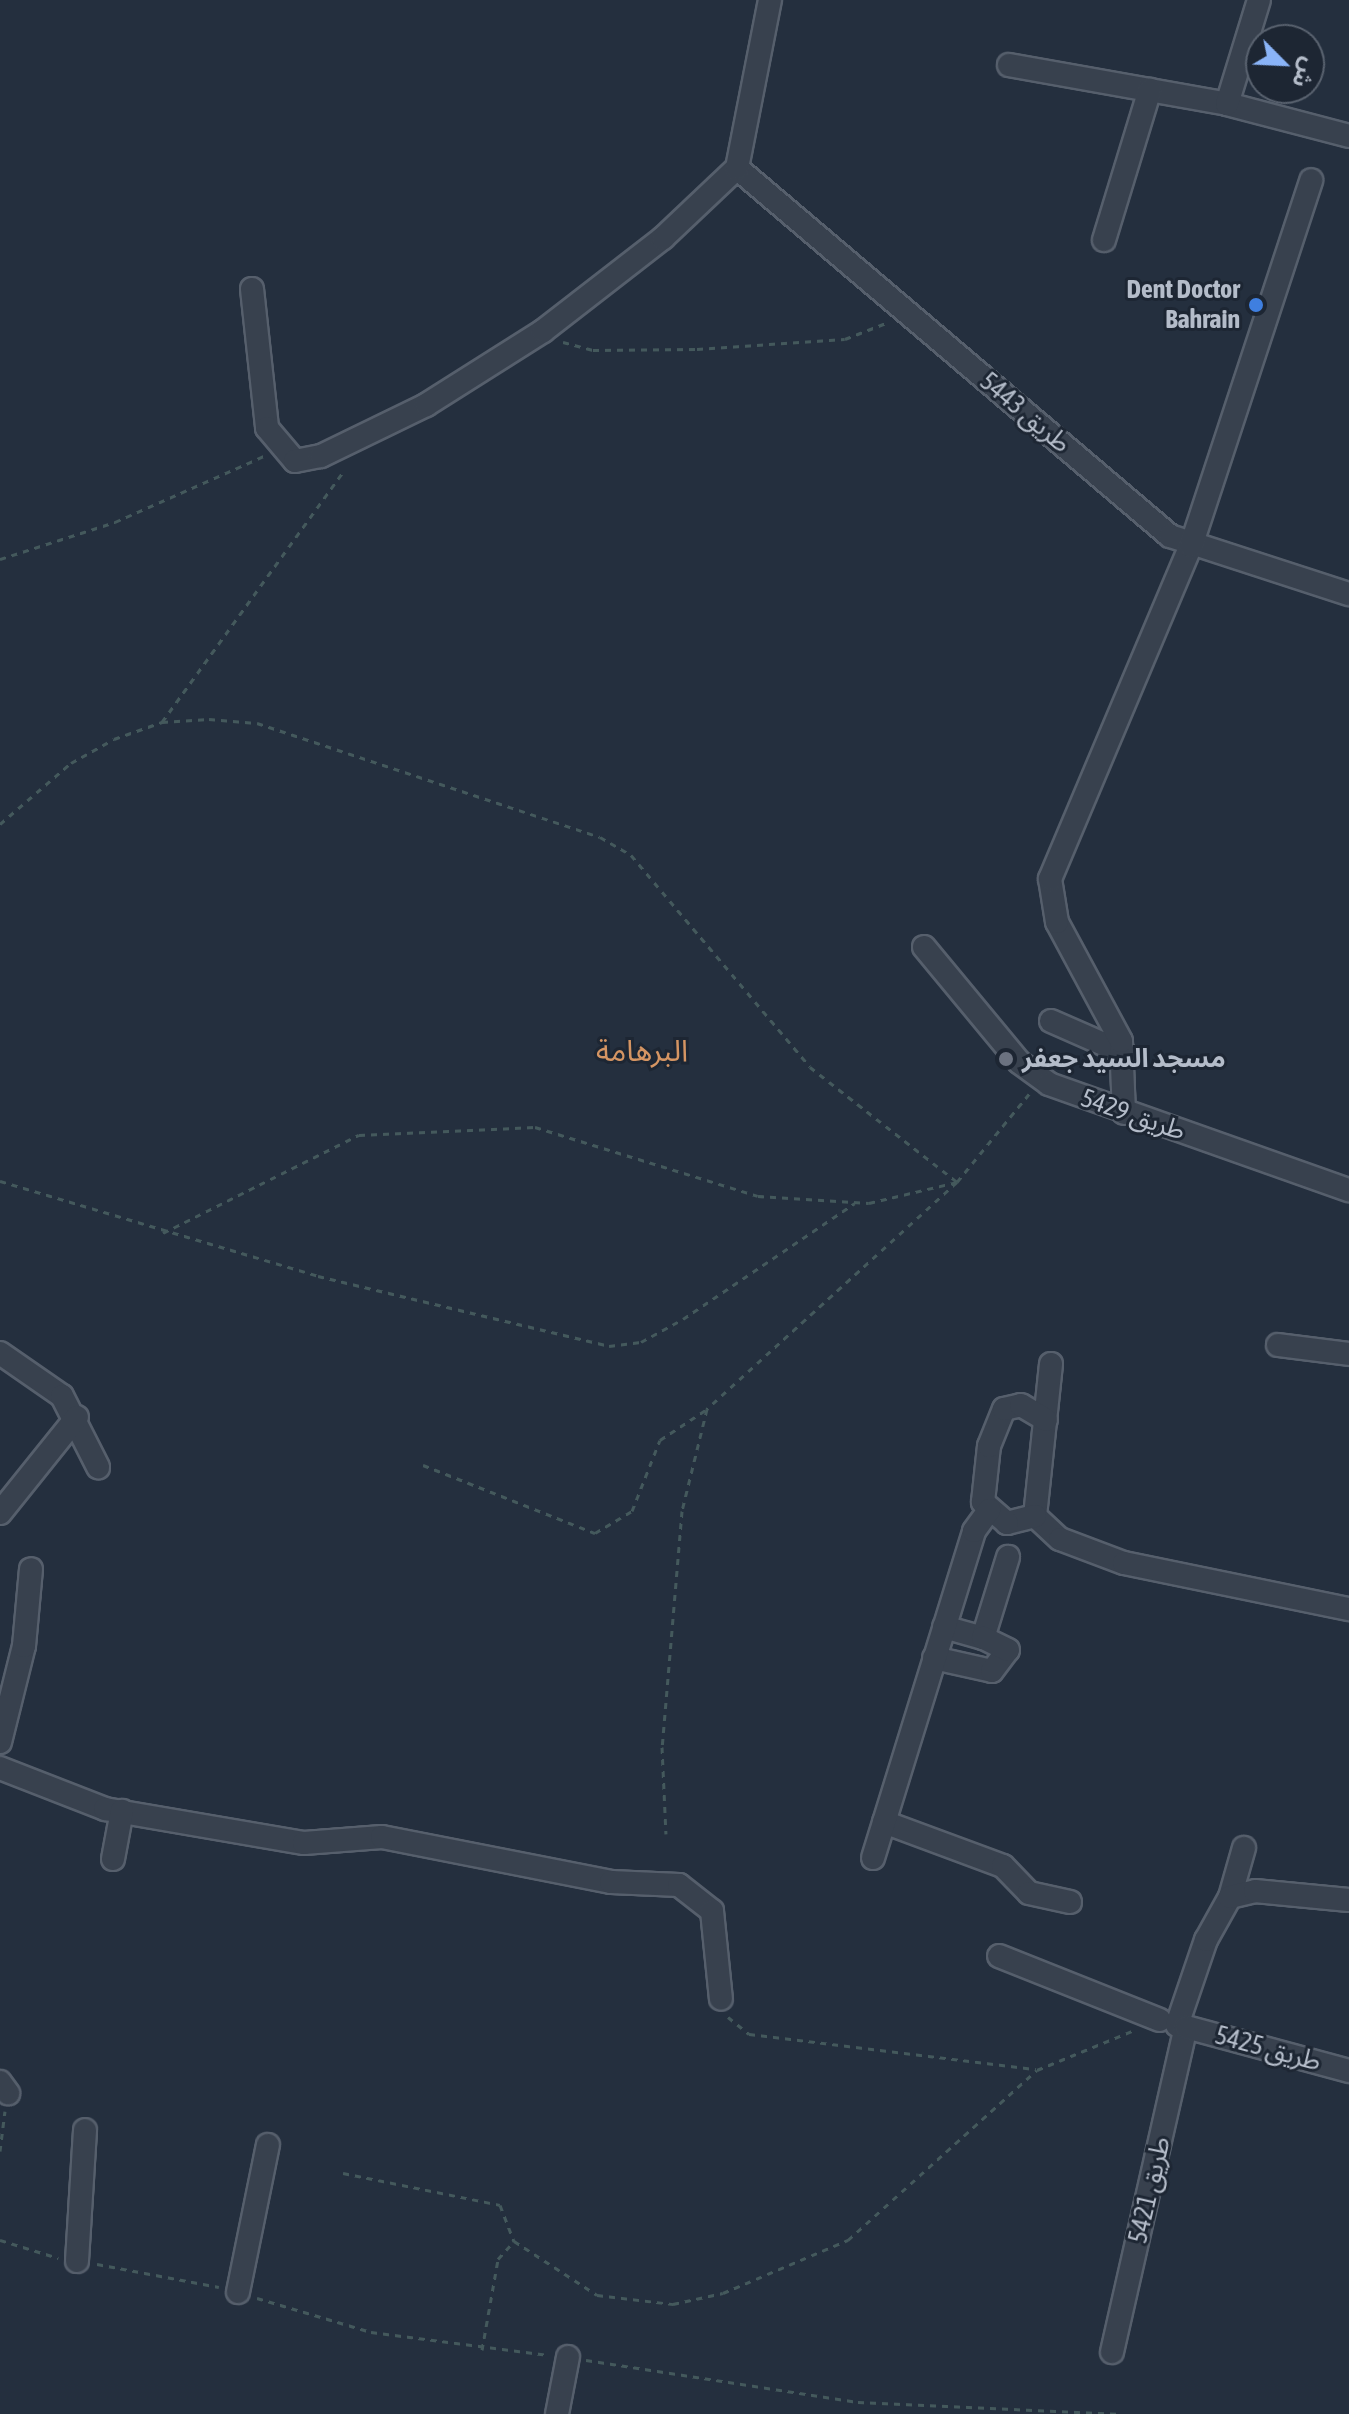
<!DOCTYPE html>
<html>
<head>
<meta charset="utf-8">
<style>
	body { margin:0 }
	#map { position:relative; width:1349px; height:2414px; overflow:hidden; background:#242f3e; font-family:"Asap Condensed","Noto Sans Arabic",sans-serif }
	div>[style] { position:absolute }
	.path>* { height:3px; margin-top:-1.5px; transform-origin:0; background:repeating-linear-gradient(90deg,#44595c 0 6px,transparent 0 12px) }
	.roads { filter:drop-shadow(2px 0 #565f6c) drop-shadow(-2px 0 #565f6c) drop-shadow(0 2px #565f6c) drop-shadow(0 -2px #565f6c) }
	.minor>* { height:22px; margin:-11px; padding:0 11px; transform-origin:11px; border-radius:11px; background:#38414e }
	.dots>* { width:22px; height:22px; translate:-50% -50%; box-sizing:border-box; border:4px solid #1d2633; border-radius:50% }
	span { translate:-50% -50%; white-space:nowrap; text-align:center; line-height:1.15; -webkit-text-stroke:6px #1d2633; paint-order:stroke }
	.poi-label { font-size:26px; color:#b4bcc9; font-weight:700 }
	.right { translate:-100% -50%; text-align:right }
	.left { translate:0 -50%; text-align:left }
	.street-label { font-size:26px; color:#b4bcc9 }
	.quarter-label { font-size:30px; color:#d59563 }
	.north { position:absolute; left:1245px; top:24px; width:80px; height:80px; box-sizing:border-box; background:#1d2633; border:2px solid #59626f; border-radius:50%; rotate:114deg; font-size:22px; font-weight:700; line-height:32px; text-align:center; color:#b4bcc9 }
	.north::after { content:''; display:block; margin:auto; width:28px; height:36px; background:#8ab4f8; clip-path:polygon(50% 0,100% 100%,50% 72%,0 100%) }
</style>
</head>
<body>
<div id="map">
	<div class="path">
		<div style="left:563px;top:342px;width:31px;rotate:15deg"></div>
		<div style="left:593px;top:350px;width:104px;rotate:-0.6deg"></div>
		<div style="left:697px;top:349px;width:148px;rotate:-3.9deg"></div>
		<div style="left:845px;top:339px;width:44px;rotate:-21.3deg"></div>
		<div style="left:0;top:559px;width:121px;rotate:-17.8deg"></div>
		<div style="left:115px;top:522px;width:163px;rotate:-23.9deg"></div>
		<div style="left:162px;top:722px;width:312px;rotate:-54.1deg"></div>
		<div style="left:0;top:824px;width:94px;rotate:-40.7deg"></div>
		<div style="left:71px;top:763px;width:49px;rotate:-29.2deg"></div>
		<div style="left:114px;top:739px;width:51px;rotate:-19.5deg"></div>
		<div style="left:162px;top:722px;width:47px;rotate:-3.7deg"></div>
		<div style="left:209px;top:719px;width:48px;rotate:4.8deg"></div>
		<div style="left:257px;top:723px;width:361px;rotate:18.4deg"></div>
		<div style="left:600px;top:837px;width:36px;rotate:30deg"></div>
		<div style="left:631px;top:855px;width:277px;rotate:49.8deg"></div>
		<div style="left:810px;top:1067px;width:187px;rotate:38deg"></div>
		<div style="left:957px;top:1182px;width:338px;rotate:137.8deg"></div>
		<div style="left:707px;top:1409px;width:105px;rotate:103.8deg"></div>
		<div style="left:682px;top:1511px;width:237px;rotate:94.8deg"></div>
		<div style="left:662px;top:1747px;width:87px;rotate:87.4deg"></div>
		<div style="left:0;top:1181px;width:332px;rotate:16.6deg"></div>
		<div style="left:318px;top:1276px;width:299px;rotate:13.5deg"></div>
		<div style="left:609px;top:1346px;width:32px;rotate:-7deg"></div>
		<div style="left:641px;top:1342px;width:48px;rotate:-28.7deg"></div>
		<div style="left:683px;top:1319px;width:207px;rotate:-34deg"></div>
		<div style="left:163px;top:1233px;width:219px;rotate:-26.6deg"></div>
		<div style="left:359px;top:1135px;width:176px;rotate:-2.6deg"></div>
		<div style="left:535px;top:1127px;width:233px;rotate:17.2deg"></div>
		<div style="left:758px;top:1196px;width:111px;rotate:3.6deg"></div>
		<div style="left:869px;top:1203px;width:90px;rotate:-13.4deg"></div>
		<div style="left:957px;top:1182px;width:114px;rotate:-50.7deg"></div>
		<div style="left:423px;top:1465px;width:185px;rotate:21.6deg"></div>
		<div style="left:595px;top:1533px;width:43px;rotate:-30.7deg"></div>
		<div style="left:632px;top:1511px;width:76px;rotate:-68.5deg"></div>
		<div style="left:660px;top:1440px;width:56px;rotate:-33.4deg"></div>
		<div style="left:728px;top:2017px;width:27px;rotate:39deg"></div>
		<div style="left:749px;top:2034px;width:289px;rotate:7deg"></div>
		<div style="left:0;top:2151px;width:40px;rotate:-82.9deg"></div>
		<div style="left:343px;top:2173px;width:160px;rotate:11.5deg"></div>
		<div style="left:500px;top:2205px;width:39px;rotate:69deg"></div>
		<div style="left:0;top:2240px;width:61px;rotate:17.2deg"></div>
		<div style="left:97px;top:2264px;width:124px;rotate:10.7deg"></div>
		<div style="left:257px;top:2298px;width:119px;rotate:16.6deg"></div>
		<div style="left:371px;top:2332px;width:177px;rotate:7.4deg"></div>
		<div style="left:482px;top:2350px;width:92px;rotate:-80deg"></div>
		<div style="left:498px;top:2259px;width:24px;rotate:-48deg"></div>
		<div style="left:514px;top:2241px;width:99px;rotate:33deg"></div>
		<div style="left:597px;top:2295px;width:77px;rotate:6.8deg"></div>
		<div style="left:673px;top:2304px;width:51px;rotate:-12.4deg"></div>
		<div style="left:723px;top:2293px;width:136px;rotate:-23deg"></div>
		<div style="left:848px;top:2240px;width:254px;rotate:-42deg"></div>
		<div style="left:1037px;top:2070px;width:103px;rotate:-22.3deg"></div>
		<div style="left:586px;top:2360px;width:275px;rotate:8.8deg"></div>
		<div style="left:858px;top:2402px;width:264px;rotate:2.6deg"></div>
	</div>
	<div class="roads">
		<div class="minor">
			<div style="left:1009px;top:65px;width:221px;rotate:10.1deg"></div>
			<div style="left:1227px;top:104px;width:126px;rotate:14.7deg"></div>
			<div style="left:1227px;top:104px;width:109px;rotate:-72.9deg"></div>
			<div style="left:737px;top:168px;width:568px;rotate:40.36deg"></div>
			<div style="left:1170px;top:536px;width:188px;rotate:18deg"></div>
			<div style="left:1104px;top:240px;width:157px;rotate:-73deg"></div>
			<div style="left:252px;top:289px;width:140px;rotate:83.8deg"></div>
			<div style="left:267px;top:428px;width:43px;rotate:49.7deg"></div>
			<div style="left:295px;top:461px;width:26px;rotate:-11deg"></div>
			<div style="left:321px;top:456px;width:117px;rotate:-25.9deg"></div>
			<div style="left:426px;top:405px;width:138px;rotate:-32.3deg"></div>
			<div style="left:543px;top:331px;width:152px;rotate:-37.8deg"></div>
			<div style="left:663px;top:238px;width:102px;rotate:-43.4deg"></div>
			<div style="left:737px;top:168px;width:171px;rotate:-78.9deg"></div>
			<div style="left:924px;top:947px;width:149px;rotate:50.4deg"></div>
			<div style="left:1019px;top:1062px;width:37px;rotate:36deg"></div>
			<div style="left:1049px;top:1084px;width:318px;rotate:19.5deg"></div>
			<div style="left:1051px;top:1021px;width:80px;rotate:23.7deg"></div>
			<div style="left:1124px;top:1113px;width:72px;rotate:-92.4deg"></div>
			<div style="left:1121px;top:1041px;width:135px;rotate:-118.3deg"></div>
			<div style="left:1057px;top:922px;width:44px;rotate:-99.2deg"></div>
			<div style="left:1050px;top:879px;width:362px;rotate:-67.1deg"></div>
			<div style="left:1191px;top:546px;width:385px;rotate:-71.8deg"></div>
			<div style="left:1278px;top:1345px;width:72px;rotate:7.2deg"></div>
			<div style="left:0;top:1353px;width:75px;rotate:34.7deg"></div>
			<div style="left:62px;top:1396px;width:80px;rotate:63.1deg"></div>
			<div style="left:1051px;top:1364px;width:153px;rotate:96deg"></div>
			<div style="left:1035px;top:1516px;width:34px;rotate:43deg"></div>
			<div style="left:1060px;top:1539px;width:68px;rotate:20.6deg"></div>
			<div style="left:1124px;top:1563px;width:230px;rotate:11.6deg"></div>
			<div style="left:0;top:1513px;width:123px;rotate:-51.3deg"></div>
			<div style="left:1035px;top:1516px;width:29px;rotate:166deg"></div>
			<div style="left:1007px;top:1523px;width:32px;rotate:-139deg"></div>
			<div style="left:983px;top:1502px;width:56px;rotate:-83.9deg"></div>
			<div style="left:989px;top:1446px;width:40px;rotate:-68deg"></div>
			<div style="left:1004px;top:1409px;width:17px;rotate:-13deg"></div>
			<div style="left:1021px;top:1405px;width:29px;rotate:31deg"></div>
			<div style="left:944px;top:1627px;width:41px;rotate:15.8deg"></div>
			<div style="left:983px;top:1638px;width:85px;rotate:-72.8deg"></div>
			<div style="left:934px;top:1658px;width:59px;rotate:12.6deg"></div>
			<div style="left:992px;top:1671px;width:26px;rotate:-53deg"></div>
			<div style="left:1008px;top:1650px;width:28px;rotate:-154deg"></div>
			<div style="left:0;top:1742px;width:99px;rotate:-76deg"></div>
			<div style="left:24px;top:1646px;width:77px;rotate:-84.8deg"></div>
			<div style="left:0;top:1768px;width:113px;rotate:21.3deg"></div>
			<div style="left:105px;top:1809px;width:202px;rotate:9.7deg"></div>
			<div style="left:304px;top:1843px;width:78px;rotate:-4.4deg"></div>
			<div style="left:382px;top:1837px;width:233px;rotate:11.1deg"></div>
			<div style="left:611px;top:1882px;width:68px;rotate:2.5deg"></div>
			<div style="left:679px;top:1885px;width:42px;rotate:38.2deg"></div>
			<div style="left:712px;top:1911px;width:88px;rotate:84.2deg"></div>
			<div style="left:884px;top:1822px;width:127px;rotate:20.3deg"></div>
			<div style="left:1003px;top:1866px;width:37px;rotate:46deg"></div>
			<div style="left:1029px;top:1893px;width:42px;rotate:12.4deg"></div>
			<div style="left:873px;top:1858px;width:342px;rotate:-72.8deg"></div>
			<div style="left:974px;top:1531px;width:26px;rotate:-54deg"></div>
			<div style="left:113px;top:1859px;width:49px;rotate:-79.4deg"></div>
			<div style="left:1230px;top:1897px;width:51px;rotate:-74.1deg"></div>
			<div style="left:999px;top:1956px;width:173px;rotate:21.7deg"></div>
			<div style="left:1177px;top:2025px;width:90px;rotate:-71.2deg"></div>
			<div style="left:1206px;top:1940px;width:49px;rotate:-60.8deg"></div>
			<div style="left:1230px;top:1897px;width:26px;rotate:-13deg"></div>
			<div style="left:1255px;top:1891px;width:94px;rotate:5.5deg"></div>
			<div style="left:0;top:2082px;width:14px;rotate:54deg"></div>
			<div style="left:77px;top:2261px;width:131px;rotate:-86.5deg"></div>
			<div style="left:238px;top:2292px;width:150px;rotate:-78.5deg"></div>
			<div style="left:1112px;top:2352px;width:333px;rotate:-77.2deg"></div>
			<div style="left:1186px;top:2027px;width:169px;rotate:15.1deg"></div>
			<div style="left:557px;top:2414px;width:58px;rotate:-79.1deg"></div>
		</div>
	</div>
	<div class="dots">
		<div style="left:1256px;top:305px;background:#3f7fe0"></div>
		<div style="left:1006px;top:1059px;background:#6b7280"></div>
	</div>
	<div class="poi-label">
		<span class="right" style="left:1240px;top:305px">Dent Doctor<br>Bahrain</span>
		<span class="left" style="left:1022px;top:1059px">مسجد السيد جعفر</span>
	</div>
	<div class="street-label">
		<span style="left:1025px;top:413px;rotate:40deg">طريق 5443</span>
		<span style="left:1133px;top:1115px;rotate:19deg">طريق 5429</span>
		<span style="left:1268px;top:2049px;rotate:15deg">طريق 5425</span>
		<span style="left:1150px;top:2190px;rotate:-77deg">طريق 5421</span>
	</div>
	<div class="quarter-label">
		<span style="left:642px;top:1050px">البرهامة</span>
	</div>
	<div class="north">ش</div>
</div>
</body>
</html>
